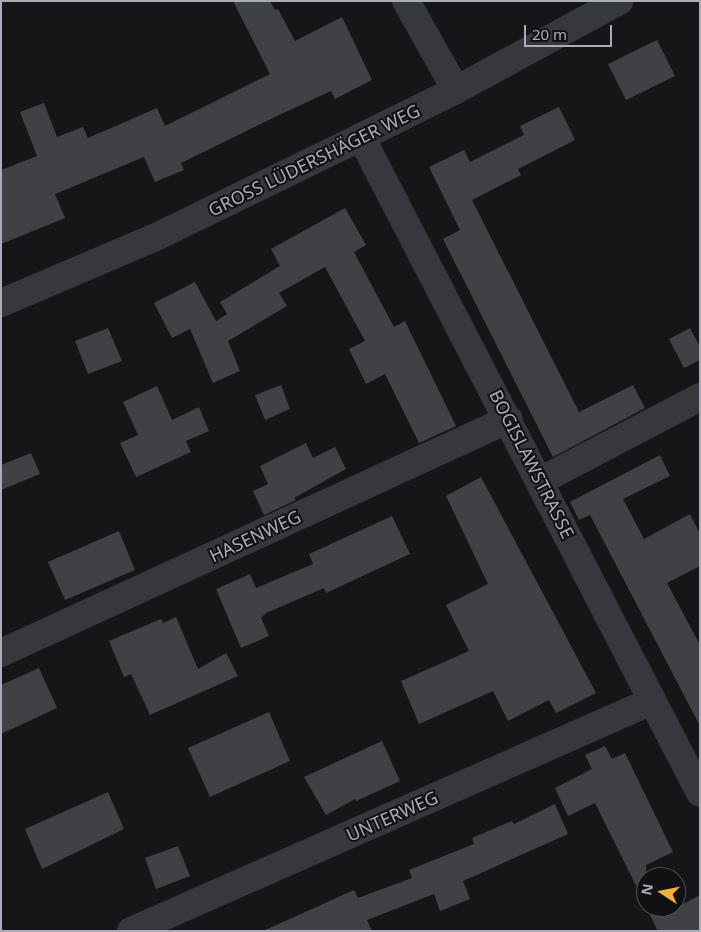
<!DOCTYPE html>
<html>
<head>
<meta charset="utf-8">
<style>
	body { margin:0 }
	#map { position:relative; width:701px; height:932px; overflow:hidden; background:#161618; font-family:"Noto Sans",sans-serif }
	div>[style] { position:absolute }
	.building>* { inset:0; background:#404145 }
	.minor>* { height:28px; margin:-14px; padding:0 14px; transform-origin:14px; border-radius:14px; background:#37383d }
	span { translate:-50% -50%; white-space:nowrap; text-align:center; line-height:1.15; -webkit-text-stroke:4px #111113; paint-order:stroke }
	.street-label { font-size:18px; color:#a8adb8 }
	.frame { position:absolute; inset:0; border:2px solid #a8adb8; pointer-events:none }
	.north { position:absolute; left:636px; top:867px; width:50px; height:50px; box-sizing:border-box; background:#111113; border:1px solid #4d4f55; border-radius:50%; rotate:281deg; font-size:14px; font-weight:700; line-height:20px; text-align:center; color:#a8adb8 }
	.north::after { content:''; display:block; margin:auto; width:18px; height:22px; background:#f2b134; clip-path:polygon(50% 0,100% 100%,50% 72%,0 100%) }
	.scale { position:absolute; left:524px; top:25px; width:88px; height:22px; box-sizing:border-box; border:2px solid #a8adb8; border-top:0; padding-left:6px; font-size:15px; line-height:18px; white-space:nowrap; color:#a8adb8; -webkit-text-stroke:4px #111113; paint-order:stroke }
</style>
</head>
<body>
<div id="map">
	<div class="building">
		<div style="clip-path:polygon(233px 1px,270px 1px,275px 10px,278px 9px,295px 41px,342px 17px,372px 80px,335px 99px,331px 91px,277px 116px,181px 163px,184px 170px,155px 182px,144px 157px,55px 194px,65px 218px,1px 244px,1px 170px,37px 156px,20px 112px,44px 103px,57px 137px,83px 127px,88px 138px,157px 108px,165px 126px,270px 74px)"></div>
		<div style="clip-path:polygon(657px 40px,675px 76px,626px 100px,608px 64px)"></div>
		<div style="clip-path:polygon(559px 107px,575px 140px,518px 169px,521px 175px,472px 200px,579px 412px,633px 385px,645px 408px,553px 457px,443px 239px,460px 230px,429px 167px,464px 150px,470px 162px,524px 135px,520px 126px)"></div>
		<div style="clip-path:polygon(345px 208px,366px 245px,354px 252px,394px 327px,405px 321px,456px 426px,419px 443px,385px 374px,366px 384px,349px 349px,365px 341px,325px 267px,279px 293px,287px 306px,228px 341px,240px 371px,213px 383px,190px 329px,172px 338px,154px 303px,195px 282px,216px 321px,227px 314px,220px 302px,280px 266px,271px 249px)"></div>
		<div style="clip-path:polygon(108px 328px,122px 361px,88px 374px,75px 341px)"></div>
		<div style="clip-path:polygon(690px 328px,700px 347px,700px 360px,684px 368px,669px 339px)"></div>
		<div style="clip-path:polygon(281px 385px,290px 409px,265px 420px,255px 395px)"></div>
		<div style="clip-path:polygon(157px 386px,172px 420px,199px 407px,209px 431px,186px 441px,191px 452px,136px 477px,120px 443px,138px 435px,123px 402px)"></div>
		<div style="clip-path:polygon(306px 443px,313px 458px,335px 447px,346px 469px,294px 498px,296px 500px,264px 515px,253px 491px,268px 484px,260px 466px)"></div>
		<div style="clip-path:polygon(31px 453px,40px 474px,1px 490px,1px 465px)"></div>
		<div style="clip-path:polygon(660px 455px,670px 476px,623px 499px,644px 539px,690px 514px,700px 534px,700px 566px,667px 583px,700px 645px,700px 726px,590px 515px,579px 520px,570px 502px)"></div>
		<div style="clip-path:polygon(481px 477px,596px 693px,556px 713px,549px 700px,508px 721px,493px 691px,419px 724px,401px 681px,469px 651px,446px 605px,488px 584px,446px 496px)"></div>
		<div style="clip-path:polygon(392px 516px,410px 554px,326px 593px,324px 588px,266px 613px,261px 618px,269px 636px,241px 648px,216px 589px,250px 574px,256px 588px,313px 564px,309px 554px)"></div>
		<div style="clip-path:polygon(119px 531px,135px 570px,65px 600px,48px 562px)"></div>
		<div style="clip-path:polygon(176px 617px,198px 669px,226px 653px,238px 676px,150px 715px,131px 674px,124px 677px,109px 641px,161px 619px,163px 623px)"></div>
		<div style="clip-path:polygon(39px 668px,57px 708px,1px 734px,1px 685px)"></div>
		<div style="clip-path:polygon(269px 712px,290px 761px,210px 797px,188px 748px)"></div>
		<div style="clip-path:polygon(382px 741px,400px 781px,356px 801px,355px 799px,326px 815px,304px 777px)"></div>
		<div style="clip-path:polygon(605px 746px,612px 759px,625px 753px,673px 852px,646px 865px,646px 906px,595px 803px,568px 816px,555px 788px,592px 769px,585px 755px)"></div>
		<div style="clip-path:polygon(108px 792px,124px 829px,42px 869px,25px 829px)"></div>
		<div style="clip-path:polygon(555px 804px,568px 834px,463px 881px,470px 899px,440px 911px,434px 894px,367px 920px,372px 931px,263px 931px,354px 890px,358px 898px,412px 878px,409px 870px,474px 844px,472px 838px,512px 821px,514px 824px)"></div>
		<div style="clip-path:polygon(178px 846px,190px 876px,156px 889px,145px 858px)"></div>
		<div style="clip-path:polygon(700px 895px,700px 931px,658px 931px,646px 907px,677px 907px)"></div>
	</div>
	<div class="minor">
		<div style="left:406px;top:1px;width:102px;rotate:60.7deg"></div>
		<div style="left:361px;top:137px;width:738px;rotate:62.67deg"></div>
		<div style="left:1px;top:303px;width:168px;rotate:-23.1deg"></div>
		<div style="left:156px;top:237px;width:228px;rotate:-26deg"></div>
		<div style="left:361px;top:137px;width:106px;rotate:-26.3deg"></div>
		<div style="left:456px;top:90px;width:186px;rotate:-28.6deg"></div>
		<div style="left:540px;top:481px;width:181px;rotate:-27.7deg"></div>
		<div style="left:1px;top:653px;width:559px;rotate:-24.73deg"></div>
		<div style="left:131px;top:931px;width:570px;rotate:-23.82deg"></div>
	</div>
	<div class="street-label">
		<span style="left:314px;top:160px;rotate:-26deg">GROSS LÜDERSHÄGER WEG</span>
		<span style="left:532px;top:464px;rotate:63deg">BOGISLAWSTRASSE</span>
		<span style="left:255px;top:536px;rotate:-25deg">HASENWEG</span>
		<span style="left:392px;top:816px;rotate:-24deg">UNTERWEG</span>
	</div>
	<div class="frame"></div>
	<div class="north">N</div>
	<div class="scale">20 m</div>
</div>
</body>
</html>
